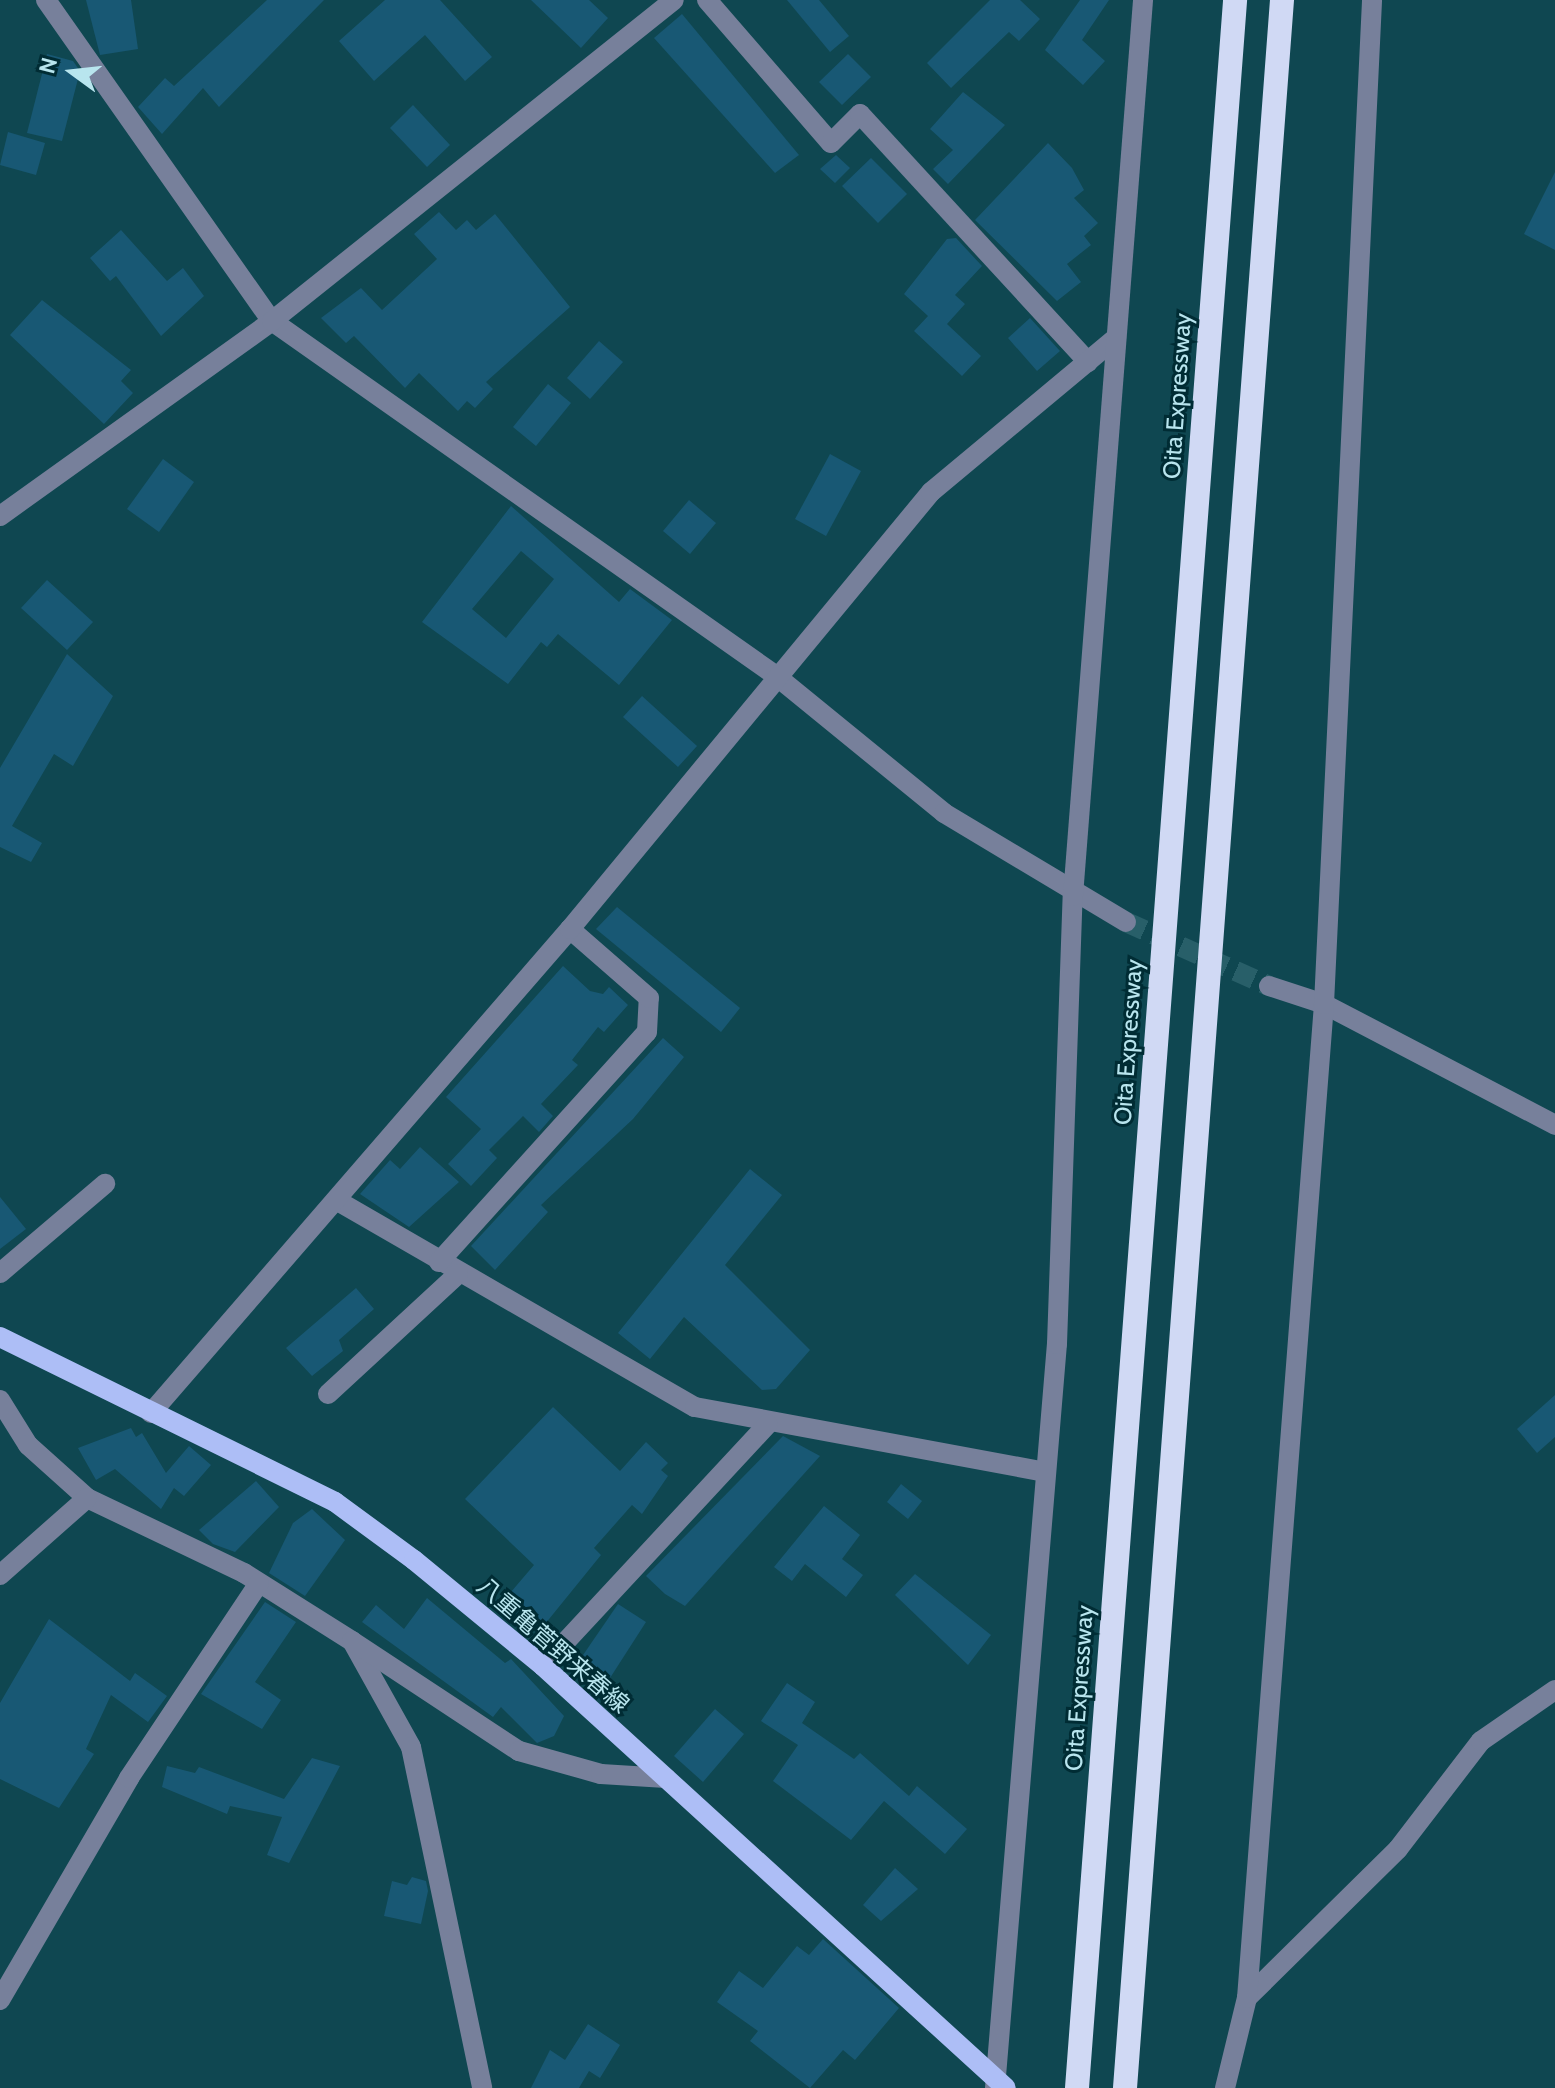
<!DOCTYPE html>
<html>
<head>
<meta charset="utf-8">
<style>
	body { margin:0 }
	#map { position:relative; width:1555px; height:2088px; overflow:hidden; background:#0f4751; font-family:Cabin,"Noto Sans JP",sans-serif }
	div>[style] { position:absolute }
	.building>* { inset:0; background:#185874 }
	.minor-tunnel>* { height:20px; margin-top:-10px; transform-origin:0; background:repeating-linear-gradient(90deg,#285f69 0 20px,transparent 0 30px) }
	.minor>* { height:20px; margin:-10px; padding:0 10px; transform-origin:10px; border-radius:10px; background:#77809b }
	.major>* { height:20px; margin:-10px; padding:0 10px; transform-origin:10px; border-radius:10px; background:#adbef6 }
	.highway>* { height:24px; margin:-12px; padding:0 12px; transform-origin:12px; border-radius:12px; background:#d0d9f4 }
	span { translate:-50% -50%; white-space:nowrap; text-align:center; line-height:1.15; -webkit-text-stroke:6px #002c34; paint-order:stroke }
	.street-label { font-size:24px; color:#b8e5ee }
	.north { position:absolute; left:32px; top:32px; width:80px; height:80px; -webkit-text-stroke:6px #002c34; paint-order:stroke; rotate:285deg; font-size:22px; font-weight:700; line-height:32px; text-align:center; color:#b8e5ee }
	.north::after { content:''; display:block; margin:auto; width:28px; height:36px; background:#b8e5ee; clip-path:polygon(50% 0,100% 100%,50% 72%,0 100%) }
</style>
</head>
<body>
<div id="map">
	<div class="building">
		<div style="clip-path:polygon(86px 0,131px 0,138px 49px,100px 55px)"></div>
		<div style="clip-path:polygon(267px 0,324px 0,219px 107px,203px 88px,162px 134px,138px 107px,165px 78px,174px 86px)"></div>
		<div style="clip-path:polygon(385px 0,440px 0,492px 57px,465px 81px,425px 35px,374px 81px,339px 41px)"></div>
		<div style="clip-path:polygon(531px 0,589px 0,608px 18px,581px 48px)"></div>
		<div style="clip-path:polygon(787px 0,819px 0,849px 36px,830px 52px)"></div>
		<div style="clip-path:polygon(990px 0,1020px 0,1040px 19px,1019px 41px,1009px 32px,951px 88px,927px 63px)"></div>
		<div style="clip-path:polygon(1080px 0,1109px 0,1082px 40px,1105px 61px,1083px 85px,1045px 50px)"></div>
		<div style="clip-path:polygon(682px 14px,799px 155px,775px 173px,654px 38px)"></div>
		<div style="clip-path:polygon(47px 54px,73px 61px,80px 71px,62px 141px,27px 133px)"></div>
		<div style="clip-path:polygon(848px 54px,871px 77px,842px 105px,819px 82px)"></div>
		<div style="clip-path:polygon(963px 92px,1005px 125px,948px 184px,933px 169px,953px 150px,930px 129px)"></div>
		<div style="clip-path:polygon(413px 105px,450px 145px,427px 167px,390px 128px)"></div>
		<div style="clip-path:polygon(8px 132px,45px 143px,36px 175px,0 165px)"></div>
		<div style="clip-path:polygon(1048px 143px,1072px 168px,1084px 190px,1074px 198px,1098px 223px,1084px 236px,1091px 245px,1067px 264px,1081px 282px,1057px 301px,975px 220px)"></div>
		<div style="clip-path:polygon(836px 155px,850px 168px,835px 183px,820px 169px)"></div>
		<div style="clip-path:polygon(871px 158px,907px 194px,878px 223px,842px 186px)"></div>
		<div style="clip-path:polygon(1555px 172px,1555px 250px,1524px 234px)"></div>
		<div style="clip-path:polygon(439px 212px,456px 230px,467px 220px,476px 230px,495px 214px,570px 307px,486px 382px,493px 389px,475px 408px,467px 401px,458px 411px,419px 373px,405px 388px,354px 336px,346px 343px,321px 318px,361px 288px,382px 310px,437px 259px,414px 234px)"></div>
		<div style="clip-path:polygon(121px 230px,167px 281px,183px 268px,204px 296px,161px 336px,116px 276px,110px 281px,90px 258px)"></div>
		<div style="clip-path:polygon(956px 238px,982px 266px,955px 295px,965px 304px,947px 324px,981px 356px,962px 376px,914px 331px,928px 316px,904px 294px,947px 239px)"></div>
		<div style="clip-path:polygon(42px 300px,131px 370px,121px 381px,133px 393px,104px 424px,10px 335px)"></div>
		<div style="clip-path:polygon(1030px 318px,1060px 351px,1037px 371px,1008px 338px)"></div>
		<div style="clip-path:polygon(599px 341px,623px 362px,590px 399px,567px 378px)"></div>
		<div style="clip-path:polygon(548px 384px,571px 403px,536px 446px,513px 427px)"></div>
		<div style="clip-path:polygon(830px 454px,861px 471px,826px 536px,795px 519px)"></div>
		<div style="clip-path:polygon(163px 459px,194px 482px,159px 532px,127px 509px)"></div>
		<div style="clip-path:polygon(689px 500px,716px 523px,690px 554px,663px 531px)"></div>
		<div style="clip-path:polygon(evenodd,511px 506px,619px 602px,630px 589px,672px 620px,619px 685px,558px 634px,547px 647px,541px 642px,508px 684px,422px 622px,511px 506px,521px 551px,554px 579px,506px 638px,472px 609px,521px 551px)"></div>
		<div style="clip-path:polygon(47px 580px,93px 622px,67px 650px,21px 608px)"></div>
		<div style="clip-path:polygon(67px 654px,113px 696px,73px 766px,54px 754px,12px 826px,42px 843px,31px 862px,0 847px,0 768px)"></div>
		<div style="clip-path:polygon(642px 696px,697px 746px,678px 767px,623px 717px)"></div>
		<div style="clip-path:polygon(617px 907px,740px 1008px,721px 1032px,596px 929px)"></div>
		<div style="clip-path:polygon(563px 966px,590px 991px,603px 994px,609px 987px,628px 1005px,604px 1032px,598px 1027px,572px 1060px,578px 1065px,541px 1104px,553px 1116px,539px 1132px,523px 1116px,489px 1150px,497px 1158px,471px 1186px,448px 1164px,481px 1129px,446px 1097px)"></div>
		<div style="clip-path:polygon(663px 1038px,684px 1057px,633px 1119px,541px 1205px,548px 1212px,495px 1270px,471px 1246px)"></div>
		<div style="clip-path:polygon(420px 1147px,459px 1182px,409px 1227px,360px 1194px,390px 1160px,400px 1169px)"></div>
		<div style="clip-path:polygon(750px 1169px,782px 1195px,725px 1265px,810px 1350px,776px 1389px,762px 1390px,684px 1317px,650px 1359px,618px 1333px)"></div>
		<div style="clip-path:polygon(0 1197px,26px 1229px,0 1249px)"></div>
		<div style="clip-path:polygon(356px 1288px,374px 1309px,339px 1340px,343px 1351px,312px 1376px,286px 1348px)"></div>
		<div style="clip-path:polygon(1555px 1395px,1555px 1437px,1537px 1453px,1517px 1429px)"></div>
		<div style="clip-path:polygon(553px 1407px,620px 1471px,646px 1442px,668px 1463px,661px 1470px,668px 1476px,642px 1514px,632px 1505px,594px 1548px,601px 1555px,541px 1629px,505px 1599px,534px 1565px,465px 1499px)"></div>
		<div style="clip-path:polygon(131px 1428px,136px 1437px,142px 1433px,166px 1473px,189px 1446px,211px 1465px,184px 1496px,174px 1488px,161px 1509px,115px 1469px,96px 1480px,78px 1448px)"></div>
		<div style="clip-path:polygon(783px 1436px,820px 1456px,685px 1606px,665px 1594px,646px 1576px)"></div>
		<div style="clip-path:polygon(256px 1481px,279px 1507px,235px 1552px,213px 1544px,199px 1530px)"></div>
		<div style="clip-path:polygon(901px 1484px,922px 1501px,908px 1519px,887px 1502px)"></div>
		<div style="clip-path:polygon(824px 1506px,860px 1535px,842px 1559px,863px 1575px,846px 1597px,805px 1564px,792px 1581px,774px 1567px)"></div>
		<div style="clip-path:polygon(312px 1509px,345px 1540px,305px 1596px,269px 1573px,293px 1523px)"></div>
		<div style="clip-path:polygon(915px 1574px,991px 1635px,968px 1665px,895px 1595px)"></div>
		<div style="clip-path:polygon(427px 1598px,505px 1663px,511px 1659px,564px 1716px,554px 1736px,537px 1743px,501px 1707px,493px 1717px,362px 1622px,376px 1605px,404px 1629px)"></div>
		<div style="clip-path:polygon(265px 1602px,296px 1622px,255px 1682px,281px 1700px,262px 1729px,201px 1694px)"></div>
		<div style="clip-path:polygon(618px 1604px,646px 1622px,610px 1678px,581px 1658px)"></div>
		<div style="clip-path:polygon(49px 1619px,130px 1681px,135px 1673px,167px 1696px,148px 1722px,111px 1695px,86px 1749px,94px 1754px,59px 1808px,0 1779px,0 1703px)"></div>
		<div style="clip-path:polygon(787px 1683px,815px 1702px,802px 1723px,854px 1759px,860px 1753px,909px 1796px,917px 1786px,967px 1829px,945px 1854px,884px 1801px,851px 1840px,773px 1781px,798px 1745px,761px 1721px)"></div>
		<div style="clip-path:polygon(715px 1709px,744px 1734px,703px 1782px,674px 1756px)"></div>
		<div style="clip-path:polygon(312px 1758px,340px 1766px,289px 1863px,267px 1855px,282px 1817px,230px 1806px,227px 1814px,162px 1787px,167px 1766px,195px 1773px,199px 1767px,284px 1799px)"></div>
		<div style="clip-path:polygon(895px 1868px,918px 1889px,881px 1921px,863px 1905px)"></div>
		<div style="clip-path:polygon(412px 1877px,426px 1881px,428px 1891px,421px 1924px,384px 1916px,392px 1881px,407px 1885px)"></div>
		<div style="clip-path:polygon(823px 1939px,899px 2008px,855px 2060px,843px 2050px,810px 2088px,750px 2041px,758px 2031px,717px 2002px,739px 1971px,763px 1988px,797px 1946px,809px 1955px)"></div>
		<div style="clip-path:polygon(588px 2024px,620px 2045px,600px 2078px,589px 2071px,579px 2088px,531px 2088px,550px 2050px,565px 2060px)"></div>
	</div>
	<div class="minor-tunnel">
		<div style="left:1126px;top:922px;width:157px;rotate:24.1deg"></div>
	</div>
	<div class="minor">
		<div style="left:46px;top:0;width:393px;rotate:54.9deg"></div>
		<div style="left:272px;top:321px;width:615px;rotate:35.14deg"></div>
		<div style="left:775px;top:675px;width:218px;rotate:39.2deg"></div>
		<div style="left:944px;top:813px;width:212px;rotate:30.9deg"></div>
		<div style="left:707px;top:0;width:189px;rotate:49.1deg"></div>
		<div style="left:831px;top:143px;width:41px;rotate:-45deg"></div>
		<div style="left:860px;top:114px;width:337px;rotate:47.4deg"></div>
		<div style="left:0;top:516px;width:335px;rotate:-35.6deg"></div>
		<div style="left:272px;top:321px;width:514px;rotate:-38.61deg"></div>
		<div style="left:1269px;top:986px;width:58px;rotate:18.1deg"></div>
		<div style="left:1324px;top:1004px;width:261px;rotate:27.6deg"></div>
		<div style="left:336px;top:1200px;width:414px;rotate:30deg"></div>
		<div style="left:695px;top:1407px;width:357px;rotate:10.5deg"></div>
		<div style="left:439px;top:1262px;width:310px;rotate:-47.9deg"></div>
		<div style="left:647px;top:1032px;width:34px;rotate:-87deg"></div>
		<div style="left:649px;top:998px;width:105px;rotate:-138.9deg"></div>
		<div style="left:0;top:1273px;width:138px;rotate:-40.3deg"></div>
		<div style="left:328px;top:1394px;width:177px;rotate:-42.7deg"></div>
		<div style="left:0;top:1400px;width:53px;rotate:58.1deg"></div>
		<div style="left:28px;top:1445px;width:79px;rotate:41.9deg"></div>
		<div style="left:87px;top:1498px;width:174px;rotate:25.5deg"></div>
		<div style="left:244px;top:1573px;width:128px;rotate:32.2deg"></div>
		<div style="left:352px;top:1641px;width:121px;rotate:60.9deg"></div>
		<div style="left:411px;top:1747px;width:348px;rotate:78.2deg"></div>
		<div style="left:151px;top:1413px;width:640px;rotate:-49.12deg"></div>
		<div style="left:570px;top:929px;width:567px;rotate:-50.44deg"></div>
		<div style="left:931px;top:492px;width:241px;rotate:-39.8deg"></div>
		<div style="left:0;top:1575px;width:116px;rotate:-41.5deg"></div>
		<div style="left:352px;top:1641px;width:200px;rotate:33.4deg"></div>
		<div style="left:519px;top:1751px;width:85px;rotate:15.7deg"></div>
		<div style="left:601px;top:1774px;width:65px;rotate:3.5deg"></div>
		<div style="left:543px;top:1666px;width:330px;rotate:-47.1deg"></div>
		<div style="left:1247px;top:1998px;width:212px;rotate:-44.6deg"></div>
		<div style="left:1398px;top:1849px;width:136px;rotate:-52.5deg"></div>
		<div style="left:1481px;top:1741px;width:90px;rotate:-34.6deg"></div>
		<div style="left:0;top:2000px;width:257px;rotate:-59.8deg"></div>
		<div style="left:129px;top:1778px;width:234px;rotate:-56.3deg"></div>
		<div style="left:995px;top:2088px;width:747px;rotate:-85.24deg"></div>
		<div style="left:1057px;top:1344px;width:448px;rotate:-88deg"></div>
		<div style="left:1073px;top:896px;width:899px;rotate:-85.53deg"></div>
		<div style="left:1225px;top:2088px;width:93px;rotate:-76.3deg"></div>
		<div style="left:1247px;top:1998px;width:997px;rotate:-85.57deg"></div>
		<div style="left:1324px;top:1004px;width:1005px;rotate:-87.26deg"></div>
	</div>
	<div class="major">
		<div style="left:0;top:1337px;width:373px;rotate:26.2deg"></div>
		<div style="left:335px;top:1502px;width:98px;rotate:36.3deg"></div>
		<div style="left:414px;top:1560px;width:167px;rotate:39.4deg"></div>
		<div style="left:543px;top:1666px;width:626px;rotate:42.35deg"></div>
	</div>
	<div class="highway">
		<div style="left:1077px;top:2088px;width:2094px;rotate:-85.67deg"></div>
		<div style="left:1125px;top:2088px;width:2094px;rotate:-85.7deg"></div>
	</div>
	<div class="street-label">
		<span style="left:1177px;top:396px;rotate:-86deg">Oita Expressway</span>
		<span style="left:1128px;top:1042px;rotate:-86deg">Oita Expressway</span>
		<span style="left:553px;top:1645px;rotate:41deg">八重亀菅野来春線</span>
		<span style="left:1079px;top:1688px;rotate:-86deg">Oita Expressway</span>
	</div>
	<div class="north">N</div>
</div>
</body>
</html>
